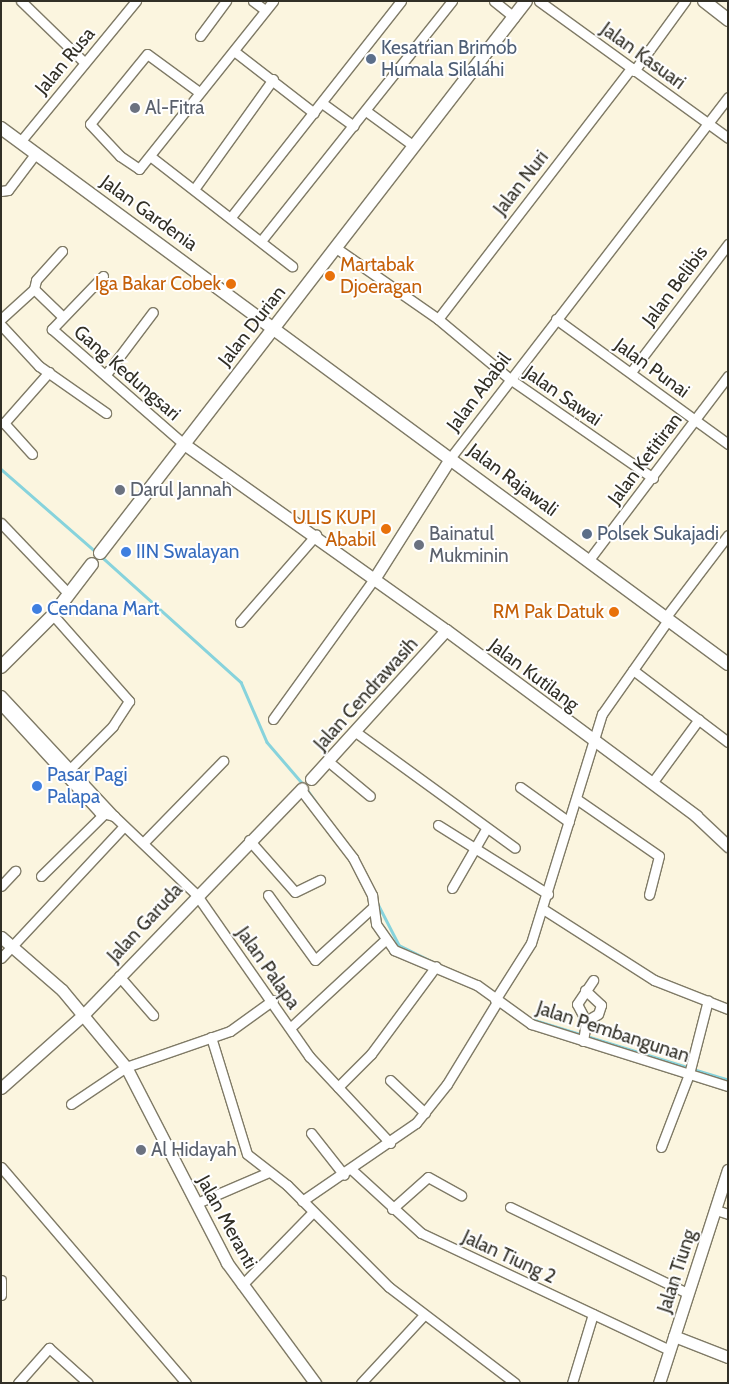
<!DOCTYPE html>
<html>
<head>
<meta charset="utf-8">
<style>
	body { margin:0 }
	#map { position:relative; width:729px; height:1384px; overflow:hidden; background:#fbf5df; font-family:Cabin,sans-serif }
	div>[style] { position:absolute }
	.stream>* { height:2.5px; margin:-1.25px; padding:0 1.25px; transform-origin:1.25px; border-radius:1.25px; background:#87d3dc }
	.roads { filter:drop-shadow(1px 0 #7f7a66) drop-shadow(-1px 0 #7f7a66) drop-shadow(0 1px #7f7a66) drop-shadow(0 -1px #7f7a66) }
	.minor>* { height:9px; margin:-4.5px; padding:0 4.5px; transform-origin:4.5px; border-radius:4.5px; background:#fff }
	.tertiary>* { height:11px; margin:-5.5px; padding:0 5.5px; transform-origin:5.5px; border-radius:5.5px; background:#fff }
	.secondary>* { height:12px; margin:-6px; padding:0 6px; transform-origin:6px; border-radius:6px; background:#fff }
	.dots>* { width:14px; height:14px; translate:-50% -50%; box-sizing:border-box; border:2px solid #fff; border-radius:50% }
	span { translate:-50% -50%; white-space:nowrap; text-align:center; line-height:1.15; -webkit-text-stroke:4px #fff; paint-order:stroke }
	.service-label { font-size:19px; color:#4e5e75 }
	.left { translate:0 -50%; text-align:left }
	.street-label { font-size:19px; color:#312f26 }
	.worship-label { font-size:19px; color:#5b616d }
	.food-label { font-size:19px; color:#c56008 }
	.right { translate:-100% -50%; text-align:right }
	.shop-label { font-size:19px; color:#366cbe }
	.frame { position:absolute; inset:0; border:2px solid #312f26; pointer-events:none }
</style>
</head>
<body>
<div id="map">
	<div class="stream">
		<div style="left:1px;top:469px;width:126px;rotate:41.1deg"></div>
		<div style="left:102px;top:557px;width:187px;rotate:42deg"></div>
		<div style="left:241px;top:682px;width:65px;rotate:66.6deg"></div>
		<div style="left:267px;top:742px;width:55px;rotate:49.4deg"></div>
		<div style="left:306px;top:788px;width:17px;rotate:54deg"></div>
		<div style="left:377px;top:902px;width:48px;rotate:62.9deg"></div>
		<div style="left:399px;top:945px;width:108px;rotate:26.3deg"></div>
		<div style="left:528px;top:1018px;width:166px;rotate:17.1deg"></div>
		<div style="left:693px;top:1069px;width:37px;rotate:17deg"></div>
	</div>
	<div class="roads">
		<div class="minor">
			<div style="left:21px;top:1px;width:88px;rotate:44.1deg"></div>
			<div style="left:253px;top:1px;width:15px;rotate:37deg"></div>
			<div style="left:494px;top:1px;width:26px;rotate:39deg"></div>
			<div style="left:539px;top:1px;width:233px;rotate:35.9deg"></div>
			<div style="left:200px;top:36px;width:44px;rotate:-53.4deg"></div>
			<div style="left:234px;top:51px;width:101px;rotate:37.8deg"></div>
			<div style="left:634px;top:71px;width:87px;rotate:-53.9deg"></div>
			<div style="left:199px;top:92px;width:64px;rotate:-143.8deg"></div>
			<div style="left:147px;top:54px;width:90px;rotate:129.2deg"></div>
			<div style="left:90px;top:124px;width:44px;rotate:46.8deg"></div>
			<div style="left:120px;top:156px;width:23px;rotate:34deg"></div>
			<div style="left:139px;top:169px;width:215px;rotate:-51.4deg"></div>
			<div style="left:322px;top:103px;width:39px;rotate:36deg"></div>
			<div style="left:366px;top:111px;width:59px;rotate:36.1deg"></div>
			<div style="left:20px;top:142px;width:183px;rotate:-50.6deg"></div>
			<div style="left:150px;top:156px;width:180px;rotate:37.8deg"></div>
			<div style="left:195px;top:188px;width:134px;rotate:-54.4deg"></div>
			<div style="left:1px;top:191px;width:7px;rotate:-8deg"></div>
			<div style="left:8px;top:190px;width:46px;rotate:-52.9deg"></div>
			<div style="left:231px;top:217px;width:275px;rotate:-51.8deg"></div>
			<div style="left:261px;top:241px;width:307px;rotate:-51.5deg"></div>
			<div style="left:336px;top:248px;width:124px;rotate:34.8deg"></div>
			<div style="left:438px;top:319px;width:94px;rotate:39.8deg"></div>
			<div style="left:510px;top:379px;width:174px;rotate:34.7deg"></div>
			<div style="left:103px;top:276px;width:74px;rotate:133.9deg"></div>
			<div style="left:52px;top:329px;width:175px;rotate:41.1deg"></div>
			<div style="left:34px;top:289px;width:9px;rotate:-77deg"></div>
			<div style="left:36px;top:280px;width:39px;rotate:-48deg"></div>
			<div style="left:1px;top:319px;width:45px;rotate:-42.3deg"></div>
			<div style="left:34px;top:289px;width:37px;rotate:44deg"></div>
			<div style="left:438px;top:319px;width:317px;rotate:-52.4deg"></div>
			<div style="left:556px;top:319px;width:213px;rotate:36deg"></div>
			<div style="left:1px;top:325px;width:56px;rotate:47.2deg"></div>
			<div style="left:39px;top:366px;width:82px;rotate:35deg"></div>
			<div style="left:631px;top:372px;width:161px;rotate:-52.8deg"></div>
			<div style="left:107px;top:373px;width:76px;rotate:-53deg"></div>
			<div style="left:32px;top:454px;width:42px;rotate:-132.1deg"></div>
			<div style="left:4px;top:423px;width:68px;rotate:-48.6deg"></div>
			<div style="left:451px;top:457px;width:454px;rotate:-52.4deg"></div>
			<div style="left:1px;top:523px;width:97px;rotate:46.3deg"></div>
			<div style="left:588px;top:561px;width:232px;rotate:-52.9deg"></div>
			<div style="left:53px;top:615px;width:115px;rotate:48.5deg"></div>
			<div style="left:129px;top:701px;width:30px;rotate:123deg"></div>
			<div style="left:113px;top:726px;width:68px;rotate:135deg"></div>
			<div style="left:665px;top:618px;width:104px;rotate:-52.8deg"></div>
			<div style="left:240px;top:622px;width:116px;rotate:-48.9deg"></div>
			<div style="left:633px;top:670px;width:119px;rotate:37.2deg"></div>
			<div style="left:1px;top:695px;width:166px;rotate:47deg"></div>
			<div style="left:114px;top:816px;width:113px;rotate:43.6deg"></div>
			<div style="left:196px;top:894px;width:198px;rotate:55.1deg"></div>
			<div style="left:309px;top:1056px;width:119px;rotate:47deg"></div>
			<div style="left:1px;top:705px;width:145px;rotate:47.5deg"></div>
			<div style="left:99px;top:812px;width:16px;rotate:15deg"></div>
			<div style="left:273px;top:719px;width:173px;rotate:-54.2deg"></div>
			<div style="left:357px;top:733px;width:195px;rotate:36deg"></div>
			<div style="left:329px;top:762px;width:53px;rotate:39.7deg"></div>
			<div style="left:652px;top:783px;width:79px;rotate:-53.7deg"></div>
			<div style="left:520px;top:787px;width:60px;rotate:35.5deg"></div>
			<div style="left:301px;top:790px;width:86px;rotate:52.6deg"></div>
			<div style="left:353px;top:858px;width:42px;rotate:62.8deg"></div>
			<div style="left:372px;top:895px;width:29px;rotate:82deg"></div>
			<div style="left:376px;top:924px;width:32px;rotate:55deg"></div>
			<div style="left:394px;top:950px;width:90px;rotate:22.9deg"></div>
			<div style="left:477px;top:985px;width:67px;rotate:35.8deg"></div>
			<div style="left:531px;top:1024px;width:207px;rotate:17.5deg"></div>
			<div style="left:578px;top:800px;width:98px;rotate:34.7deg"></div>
			<div style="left:659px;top:856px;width:40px;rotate:104.4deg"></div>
			<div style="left:438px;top:825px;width:130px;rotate:32.1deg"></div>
			<div style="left:249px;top:840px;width:69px;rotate:48.5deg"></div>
			<div style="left:295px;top:892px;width:28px;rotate:-26deg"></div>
			<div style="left:143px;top:843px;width:115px;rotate:-45.7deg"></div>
			<div style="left:41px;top:876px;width:93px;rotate:-44.6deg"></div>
			<div style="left:1px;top:886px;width:21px;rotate:-47deg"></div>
			<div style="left:452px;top:888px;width:68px;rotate:-60deg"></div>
			<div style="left:268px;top:895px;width:80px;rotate:54.1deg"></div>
			<div style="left:315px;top:960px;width:79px;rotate:-42.4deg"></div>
			<div style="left:543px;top:909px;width:132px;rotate:32.6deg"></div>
			<div style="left:654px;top:980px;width:79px;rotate:21.4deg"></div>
			<div style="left:1px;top:958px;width:180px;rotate:-47deg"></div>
			<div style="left:119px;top:976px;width:52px;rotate:48.9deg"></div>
			<div style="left:585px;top:990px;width:22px;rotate:43deg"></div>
			<div style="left:601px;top:1005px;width:9px;rotate:108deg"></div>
			<div style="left:598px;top:1014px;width:14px;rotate:150deg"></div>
			<div style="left:495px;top:1000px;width:67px;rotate:-57.7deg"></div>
			<div style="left:531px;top:943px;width:240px;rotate:-72.8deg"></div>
			<div style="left:602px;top:714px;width:115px;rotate:-54.9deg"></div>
			<div style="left:290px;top:1028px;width:129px;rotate:-42.8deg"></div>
			<div style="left:211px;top:1037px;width:122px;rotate:72.9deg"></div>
			<div style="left:247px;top:1154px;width:51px;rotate:37.8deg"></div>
			<div style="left:287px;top:1185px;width:144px;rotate:45deg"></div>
			<div style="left:389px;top:1287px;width:158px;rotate:37.3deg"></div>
			<div style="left:583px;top:1041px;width:20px;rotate:-81deg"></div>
			<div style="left:586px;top:1021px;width:19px;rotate:-118deg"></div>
			<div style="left:577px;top:1004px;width:29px;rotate:-56deg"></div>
			<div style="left:390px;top:1080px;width:48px;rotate:43.3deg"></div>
			<div style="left:338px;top:1087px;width:47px;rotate:-45deg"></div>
			<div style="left:371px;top:1054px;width:109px;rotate:-53.5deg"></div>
			<div style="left:71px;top:1104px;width:66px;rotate:-33.9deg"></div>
			<div style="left:126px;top:1067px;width:110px;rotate:-19.1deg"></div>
			<div style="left:230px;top:1031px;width:53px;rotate:-35.8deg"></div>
			<div style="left:311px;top:1133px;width:53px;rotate:51.8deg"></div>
			<div style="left:661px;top:1147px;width:78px;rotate:-69deg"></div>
			<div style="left:689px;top:1074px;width:76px;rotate:-75.6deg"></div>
			<div style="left:1px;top:1167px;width:284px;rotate:49.4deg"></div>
			<div style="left:351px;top:1169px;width:95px;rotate:42.4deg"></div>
			<div style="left:421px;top:1233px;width:275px;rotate:25.2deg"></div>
			<div style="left:302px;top:1201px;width:138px;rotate:-34.4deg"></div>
			<div style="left:416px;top:1123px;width:50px;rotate:-51.5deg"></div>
			<div style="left:447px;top:1084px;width:96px;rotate:-58.6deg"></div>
			<div style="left:197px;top:1203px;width:78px;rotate:-23.3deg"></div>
			<div style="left:510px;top:1207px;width:197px;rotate:25.9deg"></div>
			<div style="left:392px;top:1209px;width:48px;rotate:-41.6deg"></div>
			<div style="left:428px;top:1177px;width:38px;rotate:29deg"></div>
			<div style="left:716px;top:1210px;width:13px;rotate:18deg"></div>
			<div style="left:1px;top:1280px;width:15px;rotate:90deg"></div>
			<div style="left:242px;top:1285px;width:102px;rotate:-45.8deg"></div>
			<div style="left:18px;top:1383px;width:47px;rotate:-48.5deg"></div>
			<div style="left:49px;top:1348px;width:52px;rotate:41.9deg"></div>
			<div style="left:361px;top:1383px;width:93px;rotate:-47.2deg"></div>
			<div style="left:572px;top:1383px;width:72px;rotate:-73.1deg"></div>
		</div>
		<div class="tertiary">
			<div style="left:184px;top:444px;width:321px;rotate:35.4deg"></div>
			<div style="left:446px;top:630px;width:312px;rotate:36.6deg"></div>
			<div style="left:696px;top:816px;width:44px;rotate:43.2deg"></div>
			<div style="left:374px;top:579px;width:144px;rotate:-57.7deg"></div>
			<div style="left:311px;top:779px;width:201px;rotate:-47.8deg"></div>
			<div style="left:1px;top:937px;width:81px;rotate:41deg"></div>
			<div style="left:62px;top:990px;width:100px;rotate:50.3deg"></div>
			<div style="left:126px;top:1067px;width:220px;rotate:62.7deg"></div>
			<div style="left:227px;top:1263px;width:149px;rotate:53.7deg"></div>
			<div style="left:1px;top:1088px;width:110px;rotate:-41.7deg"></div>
			<div style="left:83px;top:1015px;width:315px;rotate:-46deg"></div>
			<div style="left:674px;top:1336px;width:58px;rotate:21.3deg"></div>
			<div style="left:659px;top:1383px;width:224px;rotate:-72.1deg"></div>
		</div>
		<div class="secondary">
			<div style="left:704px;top:1px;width:31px;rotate:38deg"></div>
			<div style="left:1px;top:128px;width:903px;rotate:36.4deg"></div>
			<div style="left:100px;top:553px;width:697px;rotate:-52.34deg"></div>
			<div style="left:1px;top:667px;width:74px;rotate:-45deg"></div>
			<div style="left:53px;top:615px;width:64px;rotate:-52.6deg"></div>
		</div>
	</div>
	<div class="dots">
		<div style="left:371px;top:59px;background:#5c6f8a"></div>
		<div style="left:135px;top:108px;background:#6b7280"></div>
		<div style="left:330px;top:276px;background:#e8710a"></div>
		<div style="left:231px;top:284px;background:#e8710a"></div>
		<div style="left:120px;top:490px;background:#6b7280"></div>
		<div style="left:386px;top:529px;background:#e8710a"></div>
		<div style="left:587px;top:534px;background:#5c6f8a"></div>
		<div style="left:419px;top:545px;background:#6b7280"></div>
		<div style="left:126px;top:552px;background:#3f7fe0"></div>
		<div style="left:37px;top:609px;background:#3f7fe0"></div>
		<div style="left:614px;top:612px;background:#e8710a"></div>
		<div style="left:37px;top:786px;background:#3f7fe0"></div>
		<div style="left:141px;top:1150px;background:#6b7280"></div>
	</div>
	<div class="service-label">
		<span class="left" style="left:381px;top:59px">Kesatrian Brimob<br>Humala Silalahi</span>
		<span class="left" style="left:597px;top:534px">Polsek Sukajadi</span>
	</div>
	<div class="street-label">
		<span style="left:643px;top:56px;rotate:36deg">Jalan Kasuari</span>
		<span style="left:65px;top:61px;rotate:-50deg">Jalan Rusa</span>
		<span style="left:521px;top:183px;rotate:-52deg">Jalan Nuri</span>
		<span style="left:149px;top:213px;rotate:36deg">Jalan Gardenia</span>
		<span style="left:675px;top:286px;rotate:-53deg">Jalan Belibis</span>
		<span style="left:252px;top:326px;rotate:-52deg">Jalan Durian</span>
		<span style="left:652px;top:368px;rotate:36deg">Jalan Punai</span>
		<span style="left:127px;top:373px;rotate:41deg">Gang Kedungsari</span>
		<span style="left:479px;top:392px;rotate:-53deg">Jalan Ababil</span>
		<span style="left:563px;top:396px;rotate:35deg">Jalan Sawai</span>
		<span style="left:645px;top:459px;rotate:-53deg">Jalan Ketitiran</span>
		<span style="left:513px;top:480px;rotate:37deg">Jalan Rajawali</span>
		<span style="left:534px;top:675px;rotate:37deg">Jalan Kutilang</span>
		<span style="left:366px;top:694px;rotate:-48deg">Jalan Cendrawasih</span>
		<span style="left:145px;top:923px;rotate:-47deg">Jalan Garuda</span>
		<span style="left:268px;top:968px;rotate:55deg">Jalan Palapa</span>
		<span style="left:613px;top:1032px;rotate:18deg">Jalan Pembangunan</span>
		<span style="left:227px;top:1222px;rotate:61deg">Jalan Meranti</span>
		<span style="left:509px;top:1257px;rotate:25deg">Jalan Tiung 2</span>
		<span style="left:677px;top:1271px;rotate:-72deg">Jalan Tiung</span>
	</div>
	<div class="worship-label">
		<span class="left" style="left:145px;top:108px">Al-Fitra</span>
		<span class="left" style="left:130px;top:490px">Darul Jannah</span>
		<span class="left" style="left:429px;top:545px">Bainatul<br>Mukminin</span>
		<span class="left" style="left:151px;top:1150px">Al Hidayah</span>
	</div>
	<div class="food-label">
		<span class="left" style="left:340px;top:276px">Martabak<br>Djoeragan</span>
		<span class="right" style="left:221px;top:284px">Iga Bakar Cobek</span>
		<span class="right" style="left:376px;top:529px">ULIS KUPI<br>Ababil</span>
		<span class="right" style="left:604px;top:612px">RM Pak Datuk</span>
	</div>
	<div class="shop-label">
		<span class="left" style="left:136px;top:552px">IIN Swalayan</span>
		<span class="left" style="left:47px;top:609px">Cendana Mart</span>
		<span class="left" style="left:47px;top:786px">Pasar Pagi<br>Palapa</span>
	</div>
	<div class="frame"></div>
</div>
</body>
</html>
